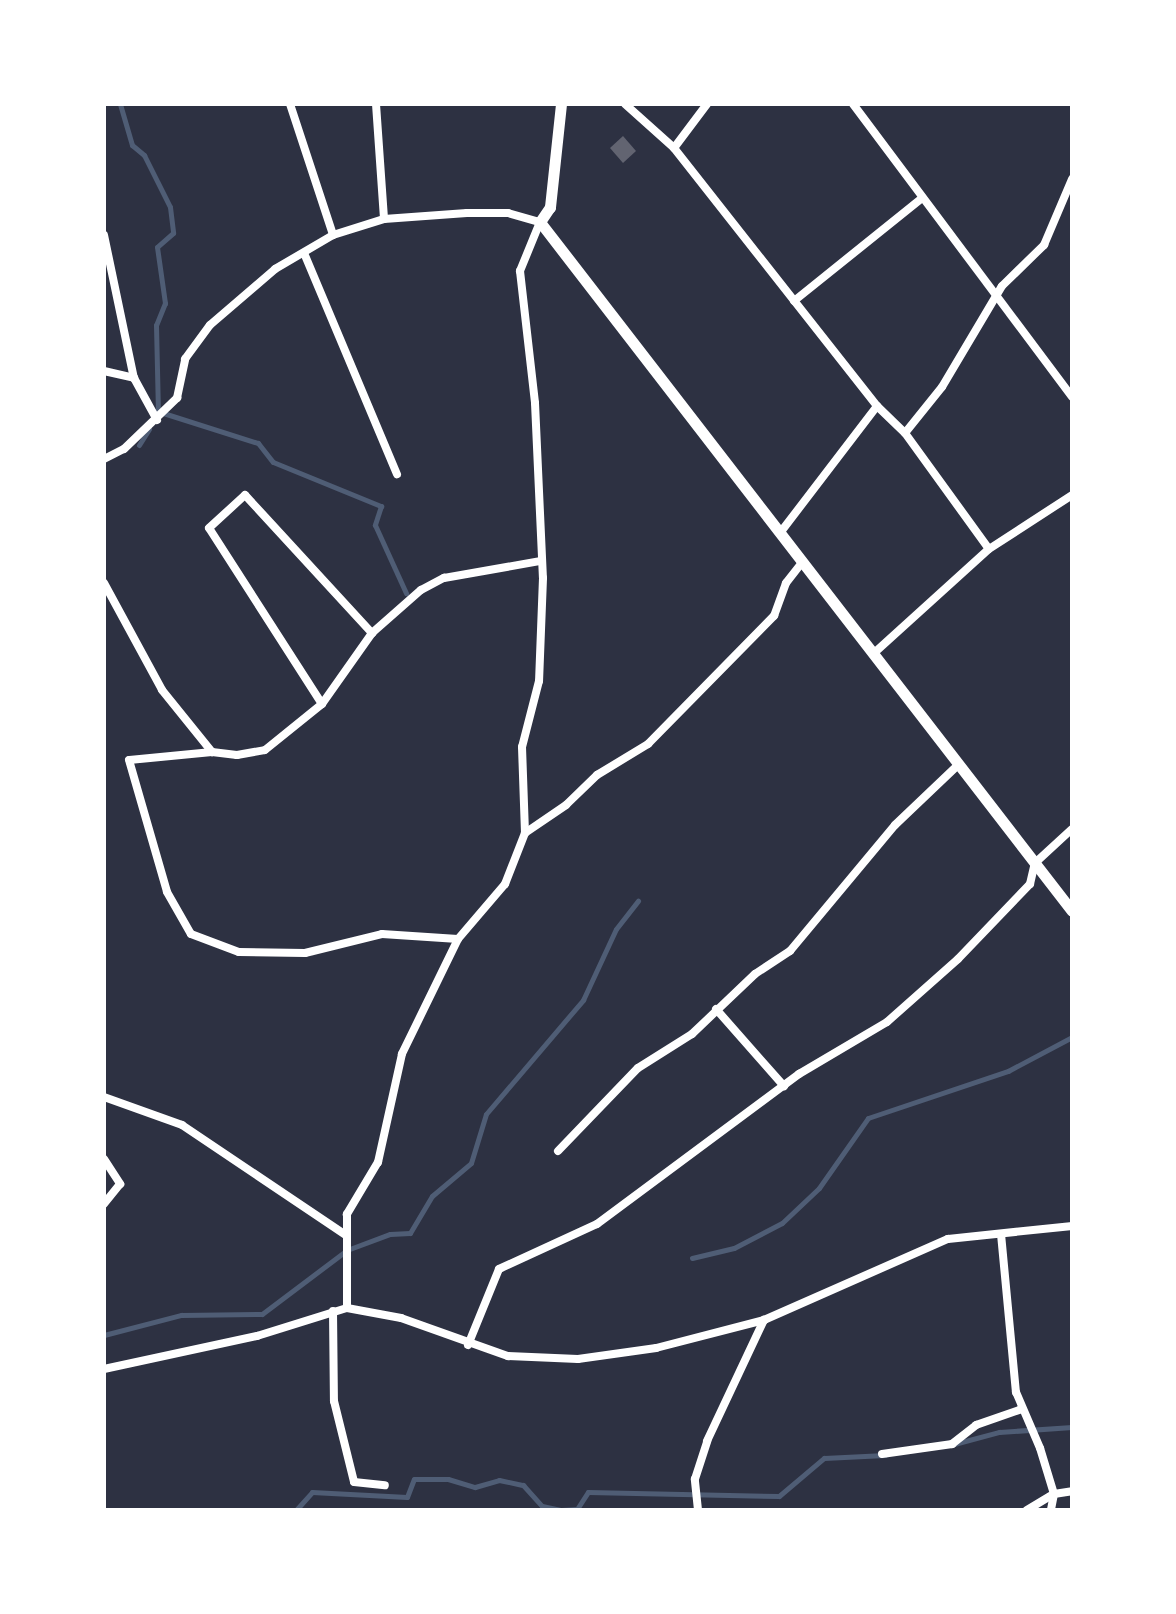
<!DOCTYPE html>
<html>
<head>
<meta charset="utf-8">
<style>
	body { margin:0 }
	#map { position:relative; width:1176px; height:1614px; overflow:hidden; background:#2d3142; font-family:Montserrat,sans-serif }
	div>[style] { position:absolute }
	.stream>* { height:5px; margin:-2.5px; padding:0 2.5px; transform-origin:2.5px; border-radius:2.5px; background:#4f5d75 }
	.building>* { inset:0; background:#626471 }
	.minor>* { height:8px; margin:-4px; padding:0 4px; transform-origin:4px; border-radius:4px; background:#fff }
	.tertiary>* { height:11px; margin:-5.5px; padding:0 5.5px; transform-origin:5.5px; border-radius:5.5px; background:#fff }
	span { translate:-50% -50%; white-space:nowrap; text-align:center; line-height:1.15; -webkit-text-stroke:7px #fff; paint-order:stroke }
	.frame { position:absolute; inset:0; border:106px solid #fff; pointer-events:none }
</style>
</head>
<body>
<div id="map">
	<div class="stream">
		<div style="left:120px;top:104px;width:43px;rotate:73.7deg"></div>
		<div style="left:132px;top:145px;width:16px;rotate:40deg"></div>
		<div style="left:144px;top:155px;width:58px;rotate:63.4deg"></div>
		<div style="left:170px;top:207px;width:26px;rotate:83deg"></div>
		<div style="left:173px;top:233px;width:21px;rotate:139deg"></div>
		<div style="left:157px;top:247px;width:57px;rotate:81.9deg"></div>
		<div style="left:165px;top:303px;width:24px;rotate:112deg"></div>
		<div style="left:156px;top:325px;width:89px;rotate:88.7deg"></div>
		<div style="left:160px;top:412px;width:103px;rotate:17.6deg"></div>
		<div style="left:258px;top:443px;width:24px;rotate:52deg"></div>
		<div style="left:273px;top:462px;width:117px;rotate:22.2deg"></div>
		<div style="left:381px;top:506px;width:20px;rotate:108deg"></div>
		<div style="left:375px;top:525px;width:75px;rotate:65.5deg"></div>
		<div style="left:139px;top:445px;width:19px;rotate:-58deg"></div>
		<div style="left:692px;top:1258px;width:43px;rotate:-13.4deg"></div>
		<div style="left:734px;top:1248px;width:54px;rotate:-27.5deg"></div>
		<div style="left:782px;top:1223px;width:51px;rotate:-43.4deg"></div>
		<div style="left:819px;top:1188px;width:85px;rotate:-55deg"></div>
		<div style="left:868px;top:1118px;width:148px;rotate:-18.6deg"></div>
		<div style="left:1008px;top:1071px;width:72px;rotate:-28deg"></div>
		<div style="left:104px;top:1335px;width:80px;rotate:-14.6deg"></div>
		<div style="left:181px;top:1315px;width:81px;rotate:-0.7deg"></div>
		<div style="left:262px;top:1314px;width:106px;rotate:-37deg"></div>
		<div style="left:347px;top:1250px;width:46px;rotate:-20.4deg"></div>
		<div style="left:390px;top:1234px;width:20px;rotate:-3deg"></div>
		<div style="left:410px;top:1233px;width:43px;rotate:-59.3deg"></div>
		<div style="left:432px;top:1196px;width:51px;rotate:-40.2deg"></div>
		<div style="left:471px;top:1163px;width:51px;rotate:-73deg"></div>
		<div style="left:486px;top:1114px;width:150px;rotate:-49.6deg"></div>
		<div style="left:583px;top:1000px;width:78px;rotate:-65.1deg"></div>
		<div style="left:616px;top:929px;width:36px;rotate:-52deg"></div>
		<div style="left:954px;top:1444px;width:47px;rotate:-14.9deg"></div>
		<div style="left:999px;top:1432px;width:73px;rotate:-3.9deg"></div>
		<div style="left:232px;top:1510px;width:4px"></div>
		<div style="left:296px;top:1510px;width:24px;rotate:-48deg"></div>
		<div style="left:312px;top:1492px;width:95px;rotate:3deg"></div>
		<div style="left:407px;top:1497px;width:19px;rotate:-69deg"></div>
		<div style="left:414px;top:1479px;width:34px"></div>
		<div style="left:448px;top:1479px;width:28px;rotate:17deg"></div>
		<div style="left:475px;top:1487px;width:25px;rotate:-16deg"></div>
		<div style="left:499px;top:1480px;width:25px;rotate:12deg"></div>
		<div style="left:523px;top:1485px;width:28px;rotate:48deg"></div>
		<div style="left:542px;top:1506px;width:19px;rotate:12deg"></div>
		<div style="left:561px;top:1510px;width:16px;rotate:-4deg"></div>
		<div style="left:577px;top:1509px;width:20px;rotate:-57deg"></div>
		<div style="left:588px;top:1492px;width:191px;rotate:1.2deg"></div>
		<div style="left:779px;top:1496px;width:59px;rotate:-40.2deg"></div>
		<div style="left:824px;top:1458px;width:61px;rotate:-2.8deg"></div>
	</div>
	<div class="building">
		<div style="clip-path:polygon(623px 136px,636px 151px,623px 163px,610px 148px)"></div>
	</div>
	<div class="minor">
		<div style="left:290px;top:104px;width:138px;rotate:71.8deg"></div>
		<div style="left:376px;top:104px;width:115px;rotate:86deg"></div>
		<div style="left:625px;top:104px;width:66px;rotate:41.9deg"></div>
		<div style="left:674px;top:148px;width:328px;rotate:51.8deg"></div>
		<div style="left:877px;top:406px;width:39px;rotate:44deg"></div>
		<div style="left:905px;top:433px;width:143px;rotate:54.1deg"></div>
		<div style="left:853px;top:104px;width:366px;rotate:53.2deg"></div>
		<div style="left:674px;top:148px;width:55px;rotate:-53.1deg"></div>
		<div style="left:104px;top:235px;width:146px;rotate:78.2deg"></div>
		<div style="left:134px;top:378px;width:48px;rotate:61.3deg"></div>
		<div style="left:304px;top:253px;width:240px;rotate:67.2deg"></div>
		<div style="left:794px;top:301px;width:163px;rotate:-38.8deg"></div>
		<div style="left:104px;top:371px;width:31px;rotate:13deg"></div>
		<div style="left:905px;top:433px;width:59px;rotate:-51.2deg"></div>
		<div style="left:942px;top:387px;width:117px;rotate:-59.3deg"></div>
		<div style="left:1002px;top:286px;width:59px;rotate:-44.3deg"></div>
		<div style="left:1044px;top:245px;width:72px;rotate:-67deg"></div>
		<div style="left:104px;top:459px;width:22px;rotate:-27deg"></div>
		<div style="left:124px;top:449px;width:74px;rotate:-43.9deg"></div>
		<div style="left:177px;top:398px;width:40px;rotate:-78deg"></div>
		<div style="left:185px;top:359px;width:42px;rotate:-53.7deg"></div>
		<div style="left:210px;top:325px;width:86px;rotate:-40.7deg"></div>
		<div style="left:275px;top:269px;width:67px;rotate:-30.4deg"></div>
		<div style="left:333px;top:235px;width:53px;rotate:-17.4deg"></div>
		<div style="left:384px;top:219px;width:83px;rotate:-4.1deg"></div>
		<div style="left:467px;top:213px;width:41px"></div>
		<div style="left:508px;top:213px;width:33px;rotate:16deg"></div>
		<div style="left:540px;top:222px;width:53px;rotate:112.2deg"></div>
		<div style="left:520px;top:271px;width:133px;rotate:83.5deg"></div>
		<div style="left:535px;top:403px;width:175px;rotate:87.4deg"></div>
		<div style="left:543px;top:578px;width:103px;rotate:92.2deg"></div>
		<div style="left:539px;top:681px;width:68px;rotate:104.4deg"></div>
		<div style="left:522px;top:747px;width:86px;rotate:88deg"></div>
		<div style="left:525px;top:833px;width:55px;rotate:111.4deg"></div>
		<div style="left:505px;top:884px;width:72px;rotate:130.5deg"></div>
		<div style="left:458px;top:939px;width:128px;rotate:116deg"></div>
		<div style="left:402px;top:1054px;width:111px;rotate:102.5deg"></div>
		<div style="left:378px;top:1162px;width:61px;rotate:120.8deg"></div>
		<div style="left:347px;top:1214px;width:94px;rotate:90deg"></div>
		<div style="left:780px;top:533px;width:160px;rotate:-52.6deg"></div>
		<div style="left:104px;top:583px;width:122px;rotate:61.5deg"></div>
		<div style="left:162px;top:690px;width:80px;rotate:51.1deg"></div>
		<div style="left:212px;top:752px;width:25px;rotate:7deg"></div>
		<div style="left:237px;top:755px;width:28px;rotate:-10deg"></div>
		<div style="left:265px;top:750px;width:73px;rotate:-38.9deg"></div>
		<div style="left:322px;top:704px;width:87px;rotate:-54.8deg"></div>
		<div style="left:372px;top:633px;width:65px;rotate:-41.3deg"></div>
		<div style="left:421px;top:590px;width:26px;rotate:-28deg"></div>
		<div style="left:444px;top:578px;width:97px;rotate:-10deg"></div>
		<div style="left:873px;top:654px;width:156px;rotate:-42.2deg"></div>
		<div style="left:989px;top:549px;width:99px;rotate:-33deg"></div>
		<div style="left:322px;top:704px;width:209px;rotate:-122.7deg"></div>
		<div style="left:209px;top:528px;width:49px;rotate:-42.5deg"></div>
		<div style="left:245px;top:495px;width:188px;rotate:47.4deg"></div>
		<div style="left:212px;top:752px;width:83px;rotate:174.5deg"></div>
		<div style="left:129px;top:760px;width:137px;rotate:73.9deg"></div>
		<div style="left:167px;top:892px;width:48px;rotate:60.3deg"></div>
		<div style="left:191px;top:934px;width:51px;rotate:20.6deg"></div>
		<div style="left:239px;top:952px;width:66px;rotate:0.9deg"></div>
		<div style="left:305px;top:953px;width:79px;rotate:-13.9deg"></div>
		<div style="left:382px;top:934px;width:76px;rotate:3.8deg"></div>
		<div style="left:525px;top:833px;width:50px;rotate:-34.3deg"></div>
		<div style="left:566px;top:805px;width:43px;rotate:-44.1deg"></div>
		<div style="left:597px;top:775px;width:60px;rotate:-31.3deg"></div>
		<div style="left:648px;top:744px;width:180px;rotate:-45.5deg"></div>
		<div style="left:774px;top:616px;width:35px;rotate:-70deg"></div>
		<div style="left:786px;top:583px;width:24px;rotate:-52deg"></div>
		<div style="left:716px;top:1009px;width:103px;rotate:48.6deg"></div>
		<div style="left:104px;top:1097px;width:83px;rotate:19.7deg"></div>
		<div style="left:182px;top:1125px;width:197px;rotate:33.9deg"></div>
		<div style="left:558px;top:1151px;width:115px;rotate:-46.1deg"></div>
		<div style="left:638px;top:1068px;width:64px;rotate:-32.2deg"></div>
		<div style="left:692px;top:1034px;width:87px;rotate:-43.6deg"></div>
		<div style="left:755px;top:974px;width:42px;rotate:-33.3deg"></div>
		<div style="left:790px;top:951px;width:164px;rotate:-50.2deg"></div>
		<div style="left:895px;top:825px;width:87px;rotate:-43.6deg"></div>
		<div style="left:104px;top:1159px;width:30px;rotate:57deg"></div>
		<div style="left:120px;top:1184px;width:26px;rotate:129deg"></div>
		<div style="left:1001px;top:1234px;width:159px;rotate:84.6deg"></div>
		<div style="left:1016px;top:1392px;width:61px;rotate:66.8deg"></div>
		<div style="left:1040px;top:1448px;width:48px;rotate:73.1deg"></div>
		<div style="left:1054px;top:1494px;width:16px;rotate:101deg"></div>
		<div style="left:333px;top:1311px;width:90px;rotate:89.4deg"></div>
		<div style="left:334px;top:1401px;width:83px;rotate:76.1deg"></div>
		<div style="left:354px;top:1482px;width:31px;rotate:6deg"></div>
		<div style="left:468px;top:1345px;width:82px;rotate:-67.8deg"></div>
		<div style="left:499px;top:1269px;width:108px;rotate:-24.7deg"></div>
		<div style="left:597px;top:1224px;width:252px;rotate:-36.6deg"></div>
		<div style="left:799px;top:1074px;width:102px;rotate:-30.6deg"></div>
		<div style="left:887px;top:1022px;width:95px;rotate:-41.6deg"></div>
		<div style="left:958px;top:959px;width:104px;rotate:-46.2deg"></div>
		<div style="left:1030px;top:884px;width:22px;rotate:-77deg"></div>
		<div style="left:1035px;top:863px;width:50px;rotate:-42.6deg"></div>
		<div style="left:104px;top:1369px;width:157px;rotate:-12.2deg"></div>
		<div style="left:257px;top:1336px;width:94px;rotate:-17.3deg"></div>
		<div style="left:347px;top:1308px;width:55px;rotate:10.5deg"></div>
		<div style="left:401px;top:1318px;width:114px;rotate:19.6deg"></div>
		<div style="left:508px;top:1356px;width:70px;rotate:2.5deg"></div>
		<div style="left:578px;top:1359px;width:79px;rotate:-8deg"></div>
		<div style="left:656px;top:1348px;width:112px;rotate:-14.5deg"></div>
		<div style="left:764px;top:1320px;width:201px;rotate:-23.8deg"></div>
		<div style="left:948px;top:1239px;width:125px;rotate:-6deg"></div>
		<div style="left:882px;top:1454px;width:71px;rotate:-8.1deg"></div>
		<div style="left:952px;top:1444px;width:31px;rotate:-38deg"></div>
		<div style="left:976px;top:1425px;width:49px;rotate:-19.2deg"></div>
		<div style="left:698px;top:1510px;width:31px;rotate:-96deg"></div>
		<div style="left:695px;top:1479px;width:40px;rotate:-72deg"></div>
		<div style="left:707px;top:1441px;width:134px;rotate:-64.8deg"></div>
		<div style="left:1027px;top:1510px;width:31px;rotate:-31deg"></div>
		<div style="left:1054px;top:1494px;width:18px;rotate:-9deg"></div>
	</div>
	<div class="tertiary">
		<div style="left:561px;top:104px;width:104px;rotate:96.1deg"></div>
		<div style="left:550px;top:207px;width:18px;rotate:124deg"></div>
		<div style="left:540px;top:222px;width:870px;rotate:52.33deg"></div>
	</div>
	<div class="frame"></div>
</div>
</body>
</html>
